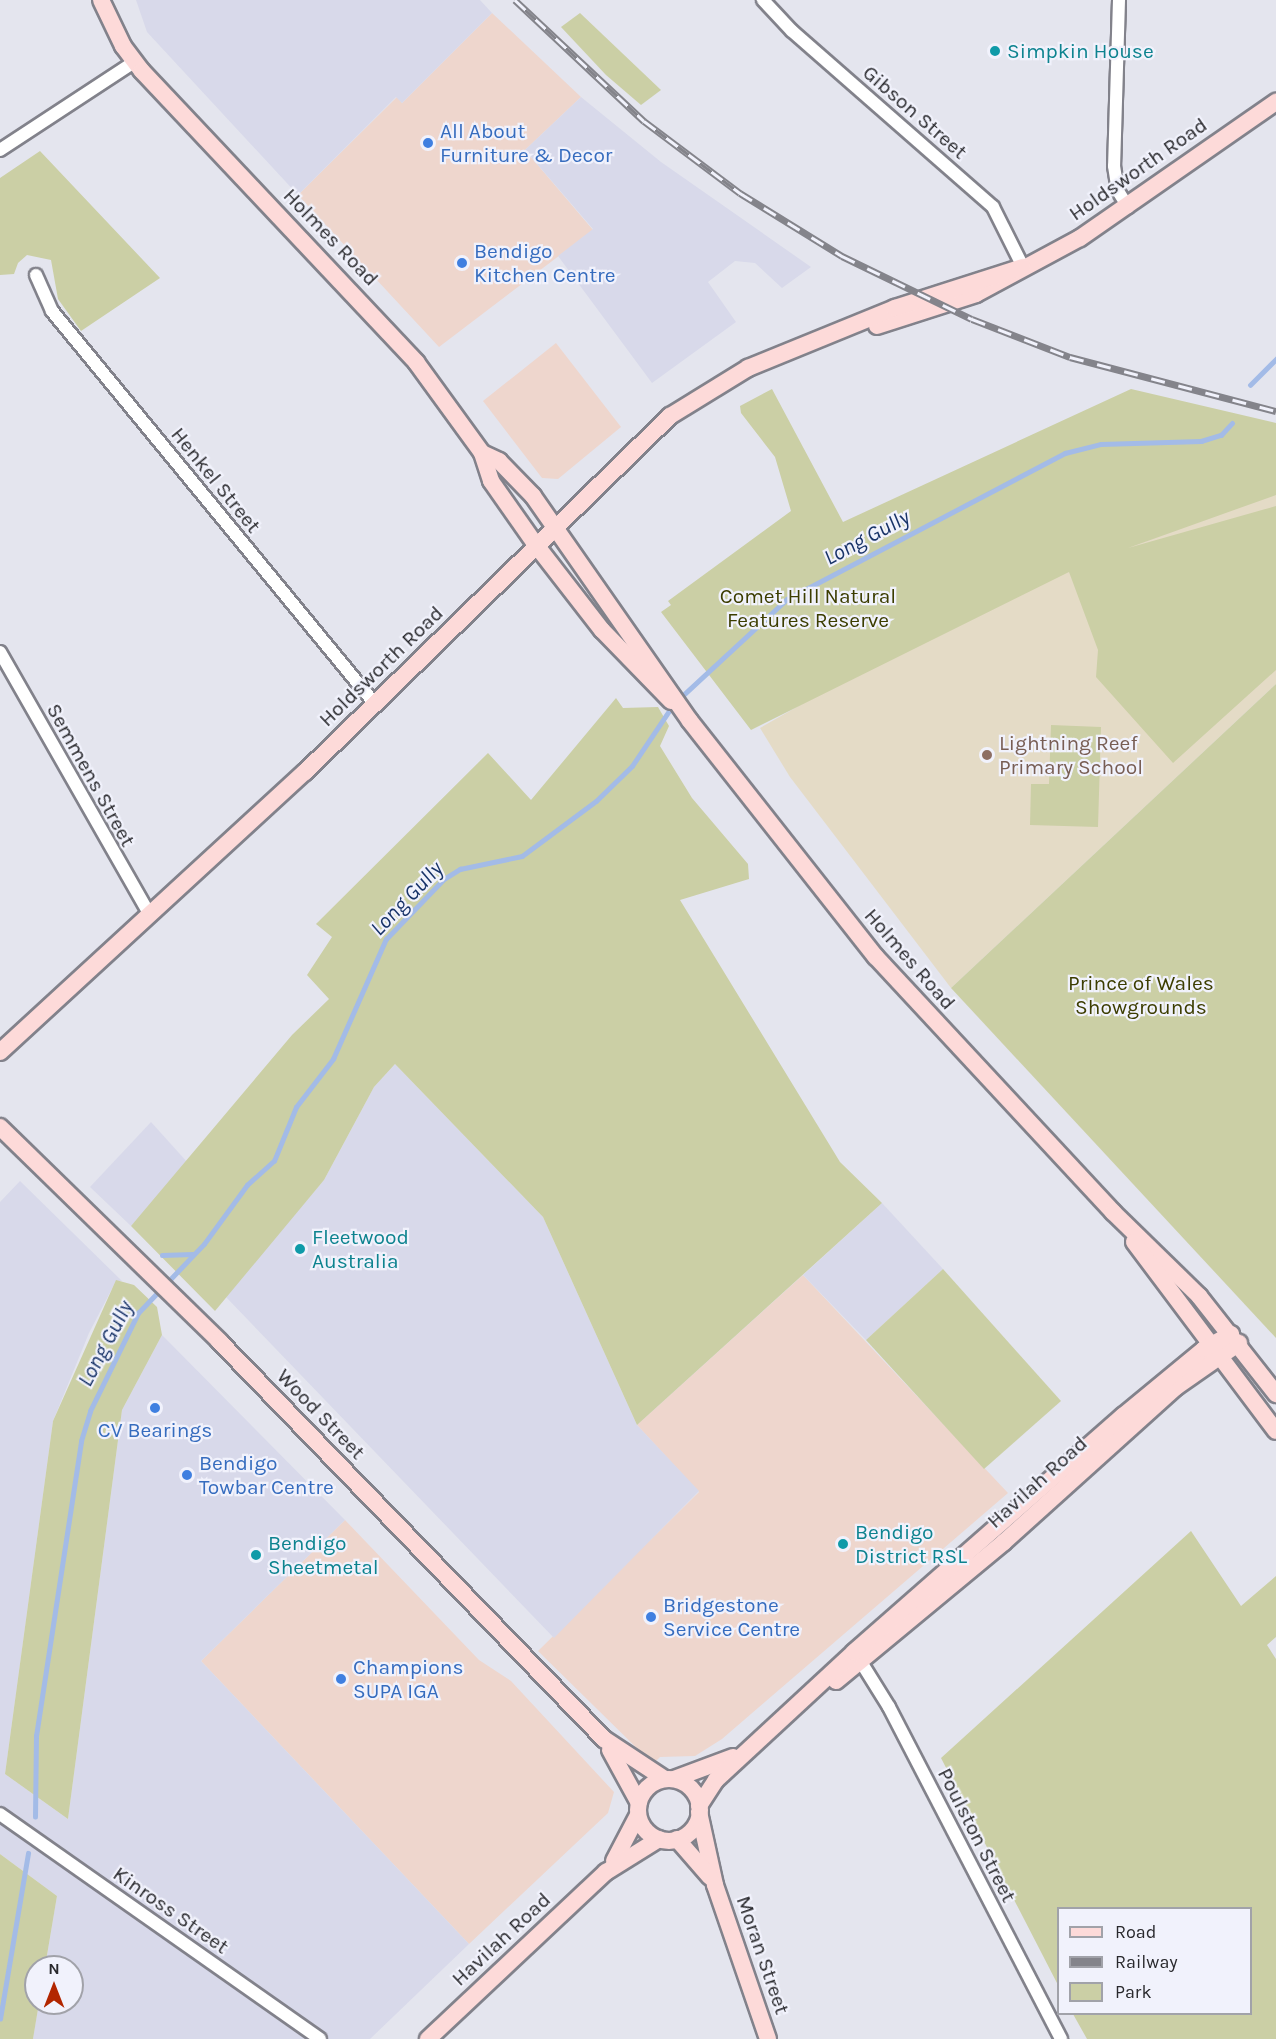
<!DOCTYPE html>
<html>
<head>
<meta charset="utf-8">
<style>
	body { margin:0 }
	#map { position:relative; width:1276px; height:2039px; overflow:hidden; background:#e4e5ee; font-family:Karla,sans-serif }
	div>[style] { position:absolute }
	.commercial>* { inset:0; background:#eed6cd }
	.built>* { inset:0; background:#d8d9ea }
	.education>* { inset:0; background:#e4dbc6 }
	.green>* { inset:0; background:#cbcfa5 }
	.stream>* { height:4.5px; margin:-2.25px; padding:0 2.25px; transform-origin:2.25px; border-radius:2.25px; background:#a3bbe7 }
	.roads { filter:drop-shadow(2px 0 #82828b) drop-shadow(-2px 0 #82828b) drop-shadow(0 2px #82828b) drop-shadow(0 -2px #82828b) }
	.street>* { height:12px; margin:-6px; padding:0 6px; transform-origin:6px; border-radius:6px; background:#fff }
	.secondary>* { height:16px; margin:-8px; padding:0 8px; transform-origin:8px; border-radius:8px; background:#fddad9 }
	.secondary>.ring { margin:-8px; padding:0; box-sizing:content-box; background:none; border:16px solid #fddad9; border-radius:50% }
	.rail>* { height:7px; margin-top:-3.5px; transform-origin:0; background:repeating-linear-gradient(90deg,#f1f2fc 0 14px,#84848b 0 28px); box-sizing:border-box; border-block:2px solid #84848b }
	.dots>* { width:16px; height:16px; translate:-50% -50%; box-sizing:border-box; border:3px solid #f1f2fc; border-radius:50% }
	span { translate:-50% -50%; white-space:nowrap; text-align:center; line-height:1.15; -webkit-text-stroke:4.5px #f1f2fc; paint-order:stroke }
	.culture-label { font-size:21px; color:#0d838f }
	.left { translate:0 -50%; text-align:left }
	.street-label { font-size:21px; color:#29292d }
	.shop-label { font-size:21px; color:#366cbe }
	.park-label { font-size:21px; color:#3c3d00 }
	.education-label { font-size:21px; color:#785e54 }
	.water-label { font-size:22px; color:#183368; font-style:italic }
	.legend { position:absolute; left:1057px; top:1907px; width:195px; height:108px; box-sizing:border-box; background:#f1f2fc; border:2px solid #a1a2a9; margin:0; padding:8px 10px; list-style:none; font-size:18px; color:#29292d }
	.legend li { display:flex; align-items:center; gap:12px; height:30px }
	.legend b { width:30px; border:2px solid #a1a2a9 }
	.north { position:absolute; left:24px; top:1955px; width:60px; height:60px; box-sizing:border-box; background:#f1f2fc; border:2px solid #a1a2a9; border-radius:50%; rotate:0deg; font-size:16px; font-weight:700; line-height:24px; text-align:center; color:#29292d }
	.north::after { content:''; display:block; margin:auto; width:21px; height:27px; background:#b22600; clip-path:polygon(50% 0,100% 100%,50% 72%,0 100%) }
</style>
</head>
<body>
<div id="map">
	<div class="commercial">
		<div style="clip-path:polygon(492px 13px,581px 97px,525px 150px,593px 230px,439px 347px,298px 195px,397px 97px,402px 103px)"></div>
		<div style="clip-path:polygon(556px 343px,621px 427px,558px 479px,542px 478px,483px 401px)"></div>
		<div style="clip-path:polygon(803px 1275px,1008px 1493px,722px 1739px,695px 1756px,660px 1757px,653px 1764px,538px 1651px,699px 1492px,637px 1425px)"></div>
		<div style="clip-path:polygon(345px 1520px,479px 1660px,511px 1681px,614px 1792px,608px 1813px,469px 1944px,201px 1661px)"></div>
	</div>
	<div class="built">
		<div style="clip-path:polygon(136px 0,480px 0,492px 13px,402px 103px,396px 97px,298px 195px,147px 32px)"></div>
		<div style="clip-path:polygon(581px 97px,661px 162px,811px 267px,782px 288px,755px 263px,735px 261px,708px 282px,736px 322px,652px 383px,558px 256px,593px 229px,525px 150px)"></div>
		<div style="clip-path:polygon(395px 1064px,543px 1217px,637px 1425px,699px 1491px,554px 1638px,225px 1296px,324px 1180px,374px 1087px)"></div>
		<div style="clip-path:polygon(151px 1122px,188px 1163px,131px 1226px,90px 1187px)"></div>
		<div style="clip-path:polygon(20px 1181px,122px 1281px,116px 1281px,89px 1333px,53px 1421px,5px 1774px,68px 1819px,122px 1410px,162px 1335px,345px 1520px,201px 1661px,469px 1944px,370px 2039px,33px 2039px,39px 2003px,72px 2003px,72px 1967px,45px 1967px,57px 1896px,0 1854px,0 1202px)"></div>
		<div style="clip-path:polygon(882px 1203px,943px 1269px,866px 1340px,803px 1275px)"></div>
	</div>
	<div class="education">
		<div style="clip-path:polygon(1276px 492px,1276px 684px,951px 988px,790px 777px,760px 728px,996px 594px)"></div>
	</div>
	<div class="green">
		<div style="clip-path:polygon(580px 13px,661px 90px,641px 105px,606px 75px,561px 27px)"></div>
		<div style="clip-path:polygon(40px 151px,160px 278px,81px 331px,58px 299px,51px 260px,27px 255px,18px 263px,14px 274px,0 275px,0 178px)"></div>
		<div style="clip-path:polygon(772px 389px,843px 522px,1131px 389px,1276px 423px,1276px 495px,1128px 548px,1276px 506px,1276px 670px,1173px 763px,1096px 677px,1098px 650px,1069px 572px,751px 730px,661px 612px,671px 605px,668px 601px,791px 511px,775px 457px,741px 413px,740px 406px)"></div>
		<div style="clip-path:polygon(1276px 684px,1276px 1338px,951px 988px)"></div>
		<div style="clip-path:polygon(616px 698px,623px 708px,658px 707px,669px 726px,660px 746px,692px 798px,748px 864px,749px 879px,680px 900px,840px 1162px,882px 1203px,637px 1425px,543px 1217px,395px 1064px,374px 1087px,324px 1180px,215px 1311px,131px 1226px,292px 1035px,329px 999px,307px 975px,332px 937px,316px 924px,488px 753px,531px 800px)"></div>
		<div style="clip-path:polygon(1051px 725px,1101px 727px,1098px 827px,1030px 825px,1031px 784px,1049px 784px)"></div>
		<div style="clip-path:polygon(943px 1269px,1061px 1401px,984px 1469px,866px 1340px)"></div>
		<div style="clip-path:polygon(116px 1280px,134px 1285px,157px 1307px,162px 1335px,122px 1410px,68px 1819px,5px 1774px,53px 1421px)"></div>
		<div style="clip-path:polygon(1191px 1531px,1241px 1606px,1276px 1576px,1276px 1637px,1267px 1645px,1276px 1659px,1276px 2039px,1087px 2039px,1073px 2014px,1250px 2014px,1250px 1908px,1058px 1908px,1058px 1985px,941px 1758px)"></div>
		<div style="clip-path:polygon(0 1854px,57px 1896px,45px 1967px,36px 1967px,39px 2003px,33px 2039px,0 2039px)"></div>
	</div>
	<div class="stream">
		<div style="left:1250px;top:385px;width:37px;rotate:-45deg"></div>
		<div style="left:679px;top:699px;width:147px;rotate:-42.8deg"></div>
		<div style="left:787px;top:599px;width:314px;rotate:-27.7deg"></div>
		<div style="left:1065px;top:453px;width:37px;rotate:-14deg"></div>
		<div style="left:1101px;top:444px;width:100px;rotate:-1.7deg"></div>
		<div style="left:1201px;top:441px;width:21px;rotate:-17deg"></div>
		<div style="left:1221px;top:435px;width:16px;rotate:-47deg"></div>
		<div style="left:162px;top:1255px;width:31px;rotate:-2deg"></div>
		<div style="left:35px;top:1817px;width:81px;rotate:-89.3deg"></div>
		<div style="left:36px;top:1736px;width:298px;rotate:-81.3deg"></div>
		<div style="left:81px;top:1441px;width:31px;rotate:-73deg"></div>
		<div style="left:90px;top:1411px;width:109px;rotate:-63.9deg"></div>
		<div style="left:138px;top:1313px;width:95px;rotate:-46.3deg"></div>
		<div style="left:204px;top:1244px;width:73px;rotate:-53.9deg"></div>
		<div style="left:247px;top:1185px;width:36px;rotate:-42deg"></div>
		<div style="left:274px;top:1161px;width:58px;rotate:-67.8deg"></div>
		<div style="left:296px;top:1107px;width:61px;rotate:-52.4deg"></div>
		<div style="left:333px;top:1059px;width:131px;rotate:-66.2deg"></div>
		<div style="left:386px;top:939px;width:83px;rotate:-46deg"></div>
		<div style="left:444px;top:879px;width:19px;rotate:-32deg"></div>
		<div style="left:460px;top:869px;width:63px;rotate:-11.8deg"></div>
		<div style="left:522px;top:856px;width:92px;rotate:-36.6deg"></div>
		<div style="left:596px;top:801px;width:50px;rotate:-44.2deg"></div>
		<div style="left:632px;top:766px;width:73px;rotate:-56.1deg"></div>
		<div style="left:0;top:2019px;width:168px;rotate:-80.4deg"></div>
	</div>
	<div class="roads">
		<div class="street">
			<div style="left:763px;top:0;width:42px;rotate:46.9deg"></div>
			<div style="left:792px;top:31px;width:267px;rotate:41.2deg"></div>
			<div style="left:993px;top:207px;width:67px;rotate:63.4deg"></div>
			<div style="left:1119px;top:0;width:166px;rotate:91.7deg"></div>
			<div style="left:1114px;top:166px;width:25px;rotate:81deg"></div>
			<div style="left:1118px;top:191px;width:19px;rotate:58deg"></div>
			<div style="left:0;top:150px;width:160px;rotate:-33.3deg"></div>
			<div style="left:36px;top:275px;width:39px;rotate:66deg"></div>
			<div style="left:52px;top:311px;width:509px;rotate:50.58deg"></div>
			<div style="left:0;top:652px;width:303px;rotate:60.3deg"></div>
			<div style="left:856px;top:1654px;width:62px;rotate:58.1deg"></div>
			<div style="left:889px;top:1707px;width:374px;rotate:62.6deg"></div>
			<div style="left:0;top:1814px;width:391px;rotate:35.1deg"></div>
		</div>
		<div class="secondary">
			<div style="left:101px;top:0;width:51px;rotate:64.4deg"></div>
			<div style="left:123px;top:46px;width:31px;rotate:53deg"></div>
			<div style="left:142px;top:71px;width:400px;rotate:46.7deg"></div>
			<div style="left:416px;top:362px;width:112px;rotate:54deg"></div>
			<div style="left:482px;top:453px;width:29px;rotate:72deg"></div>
			<div style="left:491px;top:481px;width:78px;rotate:54.9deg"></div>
			<div style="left:536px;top:545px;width:108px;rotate:52.2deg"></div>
			<div style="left:602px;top:630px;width:99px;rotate:45.8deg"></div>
			<div style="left:877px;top:326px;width:104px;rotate:-17.9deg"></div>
			<div style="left:976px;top:294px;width:118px;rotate:-28.3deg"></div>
			<div style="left:1080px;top:238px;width:239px;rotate:-34.8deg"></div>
			<div style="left:482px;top:453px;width:19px;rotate:25deg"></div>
			<div style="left:499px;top:461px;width:49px;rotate:45.8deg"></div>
			<div style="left:533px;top:496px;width:274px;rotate:55.1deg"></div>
			<div style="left:690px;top:721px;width:300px;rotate:51.8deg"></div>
			<div style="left:876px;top:957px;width:348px;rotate:47.1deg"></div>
			<div style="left:1113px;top:1212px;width:120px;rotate:44.3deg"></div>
			<div style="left:1199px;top:1296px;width:125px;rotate:51.8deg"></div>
			<div style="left:0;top:1052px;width:414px;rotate:-42.6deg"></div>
			<div style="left:305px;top:772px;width:510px;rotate:-44.28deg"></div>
			<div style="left:670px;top:416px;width:92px;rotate:-31.6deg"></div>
			<div style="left:748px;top:368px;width:159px;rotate:-22.2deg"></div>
			<div style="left:895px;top:308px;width:134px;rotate:-17.8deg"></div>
			<div style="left:0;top:1127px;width:306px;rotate:44.3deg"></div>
			<div style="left:219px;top:1341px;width:554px;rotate:45.95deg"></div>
			<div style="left:604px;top:1739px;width:73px;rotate:33.3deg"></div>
			<div style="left:1134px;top:1242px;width:236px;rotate:53.1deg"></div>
			<div style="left:836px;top:1681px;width:218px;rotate:-39.6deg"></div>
			<div style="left:1004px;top:1542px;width:232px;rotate:-42deg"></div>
			<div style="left:1176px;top:1387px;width:77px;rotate:-34.9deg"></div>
			<div style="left:610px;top:1750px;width:60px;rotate:61.3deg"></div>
			<div style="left:674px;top:1779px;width:63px;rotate:-20.4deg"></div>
			<div class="ring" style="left:638px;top:1779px;width:46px;height:46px"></div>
			<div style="left:699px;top:1806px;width:31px;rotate:-57deg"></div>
			<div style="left:716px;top:1780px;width:188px;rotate:-42.8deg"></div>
			<div style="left:854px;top:1652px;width:358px;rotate:-41.3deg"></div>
			<div style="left:1123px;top:1416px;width:105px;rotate:-39.6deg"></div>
			<div style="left:1204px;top:1349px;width:31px;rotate:-29deg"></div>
			<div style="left:699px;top:1812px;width:75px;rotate:77.6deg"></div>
			<div style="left:715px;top:1885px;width:163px;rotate:71deg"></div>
			<div style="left:677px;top:1839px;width:50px;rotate:49deg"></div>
			<div style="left:614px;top:1861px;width:52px;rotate:-62.4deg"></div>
			<div style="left:428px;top:2039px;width:244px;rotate:-43.2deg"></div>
			<div style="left:606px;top:1872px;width:62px;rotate:-31.9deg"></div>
		</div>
	</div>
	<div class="rail">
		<div style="left:515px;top:0;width:177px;rotate:43.2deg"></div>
		<div style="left:644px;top:121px;width:120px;rotate:36.9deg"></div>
		<div style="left:740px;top:193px;width:120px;rotate:31.7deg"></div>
		<div style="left:842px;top:256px;width:144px;rotate:25.9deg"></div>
		<div style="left:972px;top:319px;width:105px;rotate:21.2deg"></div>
		<div style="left:1070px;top:357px;width:213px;rotate:14.7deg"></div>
	</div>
	<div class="dots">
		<div style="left:995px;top:51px;background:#0f9aa8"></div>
		<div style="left:428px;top:143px;background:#3f7fe0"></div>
		<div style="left:462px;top:263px;background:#3f7fe0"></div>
		<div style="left:987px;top:755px;background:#8d6e63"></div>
		<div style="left:300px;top:1249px;background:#0f9aa8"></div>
		<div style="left:155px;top:1408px;background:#3f7fe0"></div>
		<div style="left:187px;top:1475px;background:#3f7fe0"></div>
		<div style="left:843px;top:1544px;background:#0f9aa8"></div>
		<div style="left:256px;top:1555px;background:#0f9aa8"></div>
		<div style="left:651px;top:1617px;background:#3f7fe0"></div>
		<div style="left:341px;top:1679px;background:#3f7fe0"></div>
	</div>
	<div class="culture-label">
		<span class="left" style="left:1007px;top:51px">Simpkin House</span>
		<span class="left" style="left:312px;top:1249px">Fleetwood<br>Australia</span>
		<span class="left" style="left:855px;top:1544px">Bendigo<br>District RSL</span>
		<span class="left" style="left:268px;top:1555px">Bendigo<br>Sheetmetal</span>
	</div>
	<div class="street-label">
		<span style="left:915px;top:112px;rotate:41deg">Gibson Street</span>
		<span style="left:1138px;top:169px;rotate:-35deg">Holdsworth Road</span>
		<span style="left:331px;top:237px;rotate:46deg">Holmes Road</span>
		<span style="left:216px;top:480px;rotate:51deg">Henkel Street</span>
		<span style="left:381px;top:666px;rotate:-44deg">Holdsworth Road</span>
		<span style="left:91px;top:775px;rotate:61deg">Semmens Street</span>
		<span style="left:910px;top:959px;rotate:49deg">Holmes Road</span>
		<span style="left:321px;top:1414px;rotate:46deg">Wood Street</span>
		<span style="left:1037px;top:1482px;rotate:-42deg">Havilah Road</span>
		<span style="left:977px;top:1835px;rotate:63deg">Poulston Street</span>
		<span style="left:171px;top:1910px;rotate:35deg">Kinross Street</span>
		<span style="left:501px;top:1939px;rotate:-43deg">Havilah Road</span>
		<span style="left:763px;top:1955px;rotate:71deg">Moran Street</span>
	</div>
	<div class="shop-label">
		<span class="left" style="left:440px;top:143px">All About<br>Furniture &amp; Decor</span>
		<span class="left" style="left:474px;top:263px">Bendigo<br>Kitchen Centre</span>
		<span style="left:155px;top:1430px">CV Bearings</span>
		<span class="left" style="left:199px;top:1475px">Bendigo<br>Towbar Centre</span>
		<span class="left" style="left:663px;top:1617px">Bridgestone<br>Service Centre</span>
		<span class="left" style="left:353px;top:1679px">Champions<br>SUPA IGA</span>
	</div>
	<div class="park-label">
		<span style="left:808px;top:608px">Comet Hill Natural<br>Features Reserve</span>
		<span style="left:1141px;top:995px">Prince of Wales<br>Showgrounds</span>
	</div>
	<div class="education-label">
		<span class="left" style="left:999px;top:755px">Lightning Reef<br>Primary School</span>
	</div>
	<div class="water-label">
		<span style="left:867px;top:538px;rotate:-28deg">Long Gully</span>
		<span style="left:407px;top:899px;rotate:-46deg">Long Gully</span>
		<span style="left:106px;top:1344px;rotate:-62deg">Long Gully</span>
	</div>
	<ul class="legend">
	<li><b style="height:8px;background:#fddad9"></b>Road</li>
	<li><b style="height:8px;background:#84848b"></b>Railway</li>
	<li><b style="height:16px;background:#cbcfa5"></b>Park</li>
	</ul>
	<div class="north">N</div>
</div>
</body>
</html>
